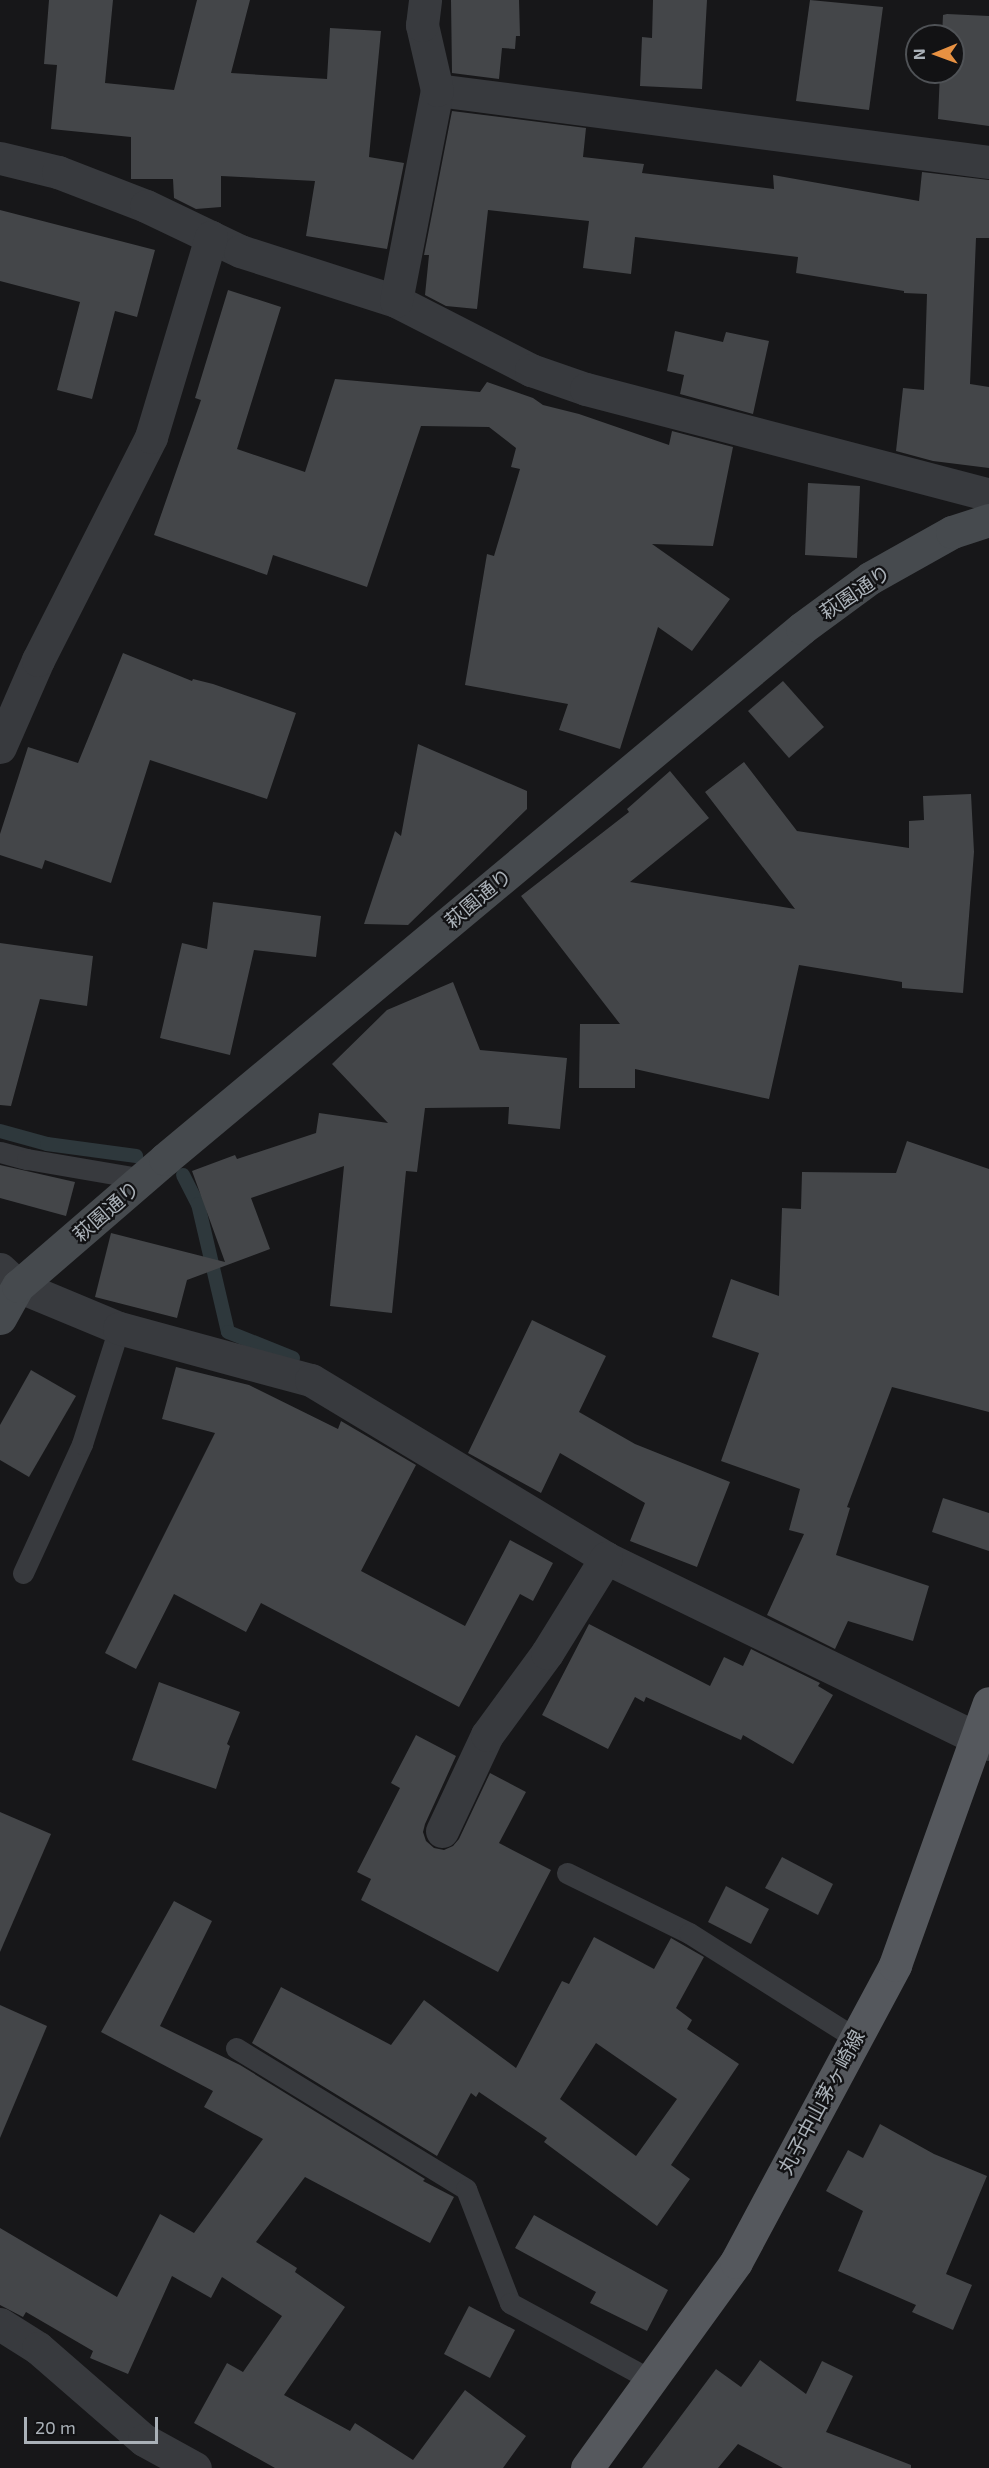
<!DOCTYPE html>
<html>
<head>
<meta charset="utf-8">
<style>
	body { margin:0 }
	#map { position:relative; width:989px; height:2468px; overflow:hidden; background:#171719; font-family:"Exo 2","Noto Sans JP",sans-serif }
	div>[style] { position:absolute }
	.stream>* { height:14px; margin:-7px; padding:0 7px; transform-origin:7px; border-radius:7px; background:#2e383c }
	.building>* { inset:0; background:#444649 }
	.lane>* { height:21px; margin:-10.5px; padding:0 10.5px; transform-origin:10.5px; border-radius:10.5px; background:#383a3e }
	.street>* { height:33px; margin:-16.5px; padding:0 16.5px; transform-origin:16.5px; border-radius:16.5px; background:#383a3e }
	.secondary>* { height:33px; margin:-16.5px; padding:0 16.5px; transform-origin:16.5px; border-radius:16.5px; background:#464a4e }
	.primary>* { height:33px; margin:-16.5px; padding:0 16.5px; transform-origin:16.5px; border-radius:16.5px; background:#55585d }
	span { translate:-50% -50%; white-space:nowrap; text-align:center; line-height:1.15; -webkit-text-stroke:4.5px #121214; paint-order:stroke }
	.street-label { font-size:20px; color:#aab1b8 }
	.north { position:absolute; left:905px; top:24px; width:60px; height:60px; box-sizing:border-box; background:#121214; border:2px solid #4f5256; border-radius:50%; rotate:269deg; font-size:16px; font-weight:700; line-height:24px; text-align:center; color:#aab1b8 }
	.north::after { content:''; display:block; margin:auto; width:21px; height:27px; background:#e79142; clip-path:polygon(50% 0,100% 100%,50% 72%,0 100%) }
	.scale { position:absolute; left:24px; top:2417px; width:134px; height:27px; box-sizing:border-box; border:3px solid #aab1b8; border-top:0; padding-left:8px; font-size:18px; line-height:21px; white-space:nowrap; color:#aab1b8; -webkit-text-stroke:4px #121214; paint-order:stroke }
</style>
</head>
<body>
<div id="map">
	<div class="stream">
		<div style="left:0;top:1131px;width:49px;rotate:15.5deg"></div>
		<div style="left:47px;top:1144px;width:90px;rotate:7.7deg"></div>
		<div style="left:183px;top:1175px;width:33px;rotate:63deg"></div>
		<div style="left:198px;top:1204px;width:131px;rotate:76.8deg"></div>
		<div style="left:228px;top:1332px;width:70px;rotate:21.8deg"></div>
	</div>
	<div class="building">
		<div style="clip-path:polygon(49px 0,113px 0,105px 83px,174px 90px,197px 0,250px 0,231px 73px,327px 79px,330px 28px,381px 31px,369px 157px,404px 163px,387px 249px,306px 236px,315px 181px,221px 176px,221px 207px,196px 209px,174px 198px,173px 179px,131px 179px,131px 137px,51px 129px,57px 65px,44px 64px)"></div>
		<div style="clip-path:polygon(451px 0,519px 0,520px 36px,516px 36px,515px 49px,502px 48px,499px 79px,452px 73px)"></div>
		<div style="clip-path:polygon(653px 0,707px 0,702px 89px,640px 86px,642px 37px,652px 38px)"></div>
		<div style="clip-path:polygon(810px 0,883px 7px,869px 110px,796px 101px)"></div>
		<div style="clip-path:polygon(947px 14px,989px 16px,989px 126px,938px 119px,940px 72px,953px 72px,953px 36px,942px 36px,943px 15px)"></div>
		<div style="clip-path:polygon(452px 111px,586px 128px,583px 157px,644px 164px,642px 173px,774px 189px,773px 175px,919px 201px,922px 172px,989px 180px,989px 238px,976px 238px,970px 384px,989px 387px,989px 468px,933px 461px,896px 451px,903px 388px,924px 390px,927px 294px,904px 293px,904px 291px,796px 273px,798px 257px,635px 237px,631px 274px,583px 268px,589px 221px,488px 210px,477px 309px,446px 306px,425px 295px,429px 255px,424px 255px)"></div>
		<div style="clip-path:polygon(0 210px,155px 250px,137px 317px,115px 311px,92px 399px,57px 390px,80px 302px,0 281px)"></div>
		<div style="clip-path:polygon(228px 290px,281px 307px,237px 449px,305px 472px,335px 379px,480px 392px,487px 382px,533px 398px,543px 405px,579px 414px,669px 445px,672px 431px,733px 447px,713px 546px,652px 544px,730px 599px,692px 651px,658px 627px,620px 749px,559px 730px,568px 704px,465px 685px,487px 554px,494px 556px,520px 469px,511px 467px,516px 448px,489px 427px,421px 426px,367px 587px,273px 555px,267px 575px,154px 535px,201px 400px,195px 398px)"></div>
		<div style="clip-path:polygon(675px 331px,723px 342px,726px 332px,769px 341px,753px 414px,680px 394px,684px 375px,667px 371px)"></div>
		<div style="clip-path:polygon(808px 483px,860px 486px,857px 558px,805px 555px)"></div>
		<div style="clip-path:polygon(123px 653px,192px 681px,193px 679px,213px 684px,296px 713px,267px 799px,150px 760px,111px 883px,45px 860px,42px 869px,0 855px,0 834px,28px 747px,78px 763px)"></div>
		<div style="clip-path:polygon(783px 681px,824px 727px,789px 758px,748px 711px)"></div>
		<div style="clip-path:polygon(418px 744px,527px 791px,527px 809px,408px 925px,364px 924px,395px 831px,401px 836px)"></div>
		<div style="clip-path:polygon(744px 762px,797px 831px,909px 848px,909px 821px,924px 820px,923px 796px,971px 794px,974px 852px,963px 993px,902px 988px,902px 982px,799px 965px,769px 1099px,635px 1069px,635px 1088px,579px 1088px,580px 1024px,620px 1024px,521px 896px,629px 812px,627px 809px,670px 771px,709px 818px,630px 882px,795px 909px,705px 792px)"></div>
		<div style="clip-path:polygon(213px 902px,321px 916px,316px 957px,254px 950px,230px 1055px,160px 1038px,182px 943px,207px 949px)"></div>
		<div style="clip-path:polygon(0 943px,93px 956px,87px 1006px,40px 999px,11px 1106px,0 1105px)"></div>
		<div style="clip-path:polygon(453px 982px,480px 1050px,567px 1058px,560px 1129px,508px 1124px,509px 1107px,425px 1108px,417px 1172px,406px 1171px,392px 1313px,330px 1306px,344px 1166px,251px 1198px,270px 1249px,187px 1280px,177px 1318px,95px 1297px,111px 1233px,225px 1262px,192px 1171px,235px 1155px,237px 1159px,316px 1133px,319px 1113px,388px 1123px,332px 1064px,387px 1010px)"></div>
		<div style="clip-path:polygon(907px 1141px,989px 1169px,989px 1412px,892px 1387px,847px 1507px,850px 1508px,836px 1555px,929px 1586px,913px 1641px,848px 1621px,835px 1649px,767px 1615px,804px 1534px,789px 1530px,800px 1489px,721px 1461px,759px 1353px,712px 1337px,731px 1279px,779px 1296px,782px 1208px,801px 1209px,802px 1172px,896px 1173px)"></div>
		<div style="clip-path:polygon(0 1165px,75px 1182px,66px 1216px,0 1198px)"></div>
		<div style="clip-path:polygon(532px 1320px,606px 1356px,579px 1412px,635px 1444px,730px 1482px,697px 1567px,630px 1541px,645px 1503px,560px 1453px,541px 1493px,468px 1453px)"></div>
		<div style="clip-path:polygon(176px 1367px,249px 1385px,338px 1429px,341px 1421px,416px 1465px,361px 1571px,465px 1626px,510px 1540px,553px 1563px,533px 1601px,520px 1594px,459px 1707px,261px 1603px,246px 1632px,174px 1594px,136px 1669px,105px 1653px,215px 1433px,162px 1419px)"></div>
		<div style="clip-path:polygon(31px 1370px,76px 1396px,29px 1477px,0 1460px,0 1425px)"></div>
		<div style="clip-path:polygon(943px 1498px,989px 1513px,989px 1551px,932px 1532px)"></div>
		<div style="clip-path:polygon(589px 1624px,710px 1686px,724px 1657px,743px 1666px,751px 1649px,820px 1683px,818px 1686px,833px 1695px,793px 1764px,743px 1735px,741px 1740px,646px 1697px,644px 1702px,635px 1697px,608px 1749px,542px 1715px)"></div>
		<div style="clip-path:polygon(159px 1682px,240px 1712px,227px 1744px,230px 1746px,216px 1789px,132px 1760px)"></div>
		<div style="clip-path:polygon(416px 1735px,456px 1756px,425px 1824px,423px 1832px,426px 1841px,434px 1848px,444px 1850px,453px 1846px,459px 1839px,490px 1773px,526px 1792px,499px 1843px,551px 1870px,498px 1972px,361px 1900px,371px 1879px,357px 1872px,400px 1788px,391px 1783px)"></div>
		<div style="clip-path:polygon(0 1812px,51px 1834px,0 1952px)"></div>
		<div style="clip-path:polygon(782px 1857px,833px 1884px,818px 1915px,765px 1888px)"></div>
		<div style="clip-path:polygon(726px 1886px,769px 1909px,751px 1944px,708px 1922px)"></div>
		<div style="clip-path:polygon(174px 1901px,212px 1921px,160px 2026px,240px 2065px,425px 2179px,423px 2181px,454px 2197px,430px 2243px,305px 2177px,256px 2242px,297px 2268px,295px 2272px,345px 2307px,284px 2395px,350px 2431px,355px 2423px,413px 2460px,465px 2390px,526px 2436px,503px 2468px,275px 2468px,194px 2423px,227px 2363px,243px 2372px,282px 2316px,222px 2277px,211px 2298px,172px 2276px,128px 2374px,90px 2358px,93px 2351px,26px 2312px,23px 2317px,0 2305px,0 2228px,117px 2297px,160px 2214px,194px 2233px,263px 2139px,204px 2107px,213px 2091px,101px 2032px)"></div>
		<div style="clip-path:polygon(evenodd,594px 1937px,654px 1969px,671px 1938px,704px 1957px,676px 2008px,692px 2020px,687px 2029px,739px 2064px,671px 2165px,690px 2179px,657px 2226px,544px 2142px,547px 2138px,479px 2092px,476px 2097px,471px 2093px,437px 2156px,252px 2043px,281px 1987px,391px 2045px,424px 2000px,516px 2068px,562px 1981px,569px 1984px,594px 1937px,596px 2043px,677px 2099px,636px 2156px,560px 2099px,596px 2043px)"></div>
		<div style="clip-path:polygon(0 2005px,47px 2026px,0 2138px)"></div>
		<div style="clip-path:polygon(880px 2124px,934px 2154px,987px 2176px,946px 2274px,972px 2285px,953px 2330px,912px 2312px,916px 2305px,838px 2271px,863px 2211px,826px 2191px,848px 2150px,863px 2158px)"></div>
		<div style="clip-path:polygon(534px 2215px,668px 2290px,647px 2331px,590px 2303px,596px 2292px,515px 2248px)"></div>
		<div style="clip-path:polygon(469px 2306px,515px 2330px,490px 2378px,444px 2354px)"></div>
		<div style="clip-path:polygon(760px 2360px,806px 2394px,822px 2361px,853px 2376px,826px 2432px,911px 2465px,911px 2468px,783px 2468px,738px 2444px,718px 2468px,642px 2468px,716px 2369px,741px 2387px)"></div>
	</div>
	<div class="lane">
		<div style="left:0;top:1152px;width:28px;rotate:15deg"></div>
		<div style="left:27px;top:1159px;width:119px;rotate:9.7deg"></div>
		<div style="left:23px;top:1573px;width:142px;rotate:-65.4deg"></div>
		<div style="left:82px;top:1444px;width:122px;rotate:-72.3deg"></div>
		<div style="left:567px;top:1873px;width:136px;rotate:26.2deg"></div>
		<div style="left:689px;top:1933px;width:196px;rotate:32.3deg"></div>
		<div style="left:236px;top:2048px;width:270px;rotate:31.5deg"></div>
		<div style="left:466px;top:2189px;width:122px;rotate:68.9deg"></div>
		<div style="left:510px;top:2303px;width:161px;rotate:28.6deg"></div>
	</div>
	<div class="street">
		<div style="left:437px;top:90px;width:557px;rotate:7.43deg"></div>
		<div style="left:0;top:158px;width:60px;rotate:13.6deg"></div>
		<div style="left:58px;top:172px;width:94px;rotate:21.1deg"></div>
		<div style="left:146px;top:206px;width:104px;rotate:25.6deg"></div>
		<div style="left:240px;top:251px;width:164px;rotate:17.8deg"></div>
		<div style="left:396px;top:301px;width:152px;rotate:27.1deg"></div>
		<div style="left:531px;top:370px;width:58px;rotate:19.1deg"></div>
		<div style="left:586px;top:389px;width:417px;rotate:14.7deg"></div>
		<div style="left:396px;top:301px;width:215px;rotate:-79deg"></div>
		<div style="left:437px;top:90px;width:67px;rotate:-103deg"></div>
		<div style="left:422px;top:25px;width:25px;rotate:-83deg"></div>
		<div style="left:0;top:747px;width:95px;rotate:-66.4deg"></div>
		<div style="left:38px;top:660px;width:250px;rotate:-63.1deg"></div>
		<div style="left:151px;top:437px;width:209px;rotate:-73.3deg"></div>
		<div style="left:0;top:1269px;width:25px;rotate:43deg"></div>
		<div style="left:18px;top:1286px;width:109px;rotate:22.6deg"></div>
		<div style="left:119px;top:1328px;width:199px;rotate:15.2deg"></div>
		<div style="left:311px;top:1380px;width:345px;rotate:31.1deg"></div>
		<div style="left:606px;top:1558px;width:426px;rotate:25.9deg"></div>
		<div style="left:442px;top:1831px;width:106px;rotate:-64.9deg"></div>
		<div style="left:487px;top:1735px;width:102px;rotate:-53.8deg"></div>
		<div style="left:547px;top:1653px;width:112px;rotate:-58.2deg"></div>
		<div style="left:0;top:2324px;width:45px;rotate:32.3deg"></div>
		<div style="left:38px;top:2348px;width:140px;rotate:41deg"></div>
		<div style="left:144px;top:2440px;width:58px;rotate:28.8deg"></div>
	</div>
	<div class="secondary">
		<div style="left:0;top:1318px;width:37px;rotate:-61deg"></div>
		<div style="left:18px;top:1286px;width:194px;rotate:-40.8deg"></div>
		<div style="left:165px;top:1159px;width:829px;rotate:-39.81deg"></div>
		<div style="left:802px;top:628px;width:84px;rotate:-36.3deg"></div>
		<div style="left:870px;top:578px;width:94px;rotate:-29.3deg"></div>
		<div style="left:952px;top:532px;width:39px;rotate:-18deg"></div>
	</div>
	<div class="primary">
		<div style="left:587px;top:2468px;width:254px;rotate:-54.1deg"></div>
		<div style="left:736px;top:2262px;width:337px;rotate:-61.8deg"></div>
		<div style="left:895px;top:1965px;width:278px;rotate:-70.3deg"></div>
	</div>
	<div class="street-label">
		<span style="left:855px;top:592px;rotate:-34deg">萩園通り</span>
		<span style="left:478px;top:898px;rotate:-40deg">萩園通り</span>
		<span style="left:106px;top:1211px;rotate:-41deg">萩園通り</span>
		<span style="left:821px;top:2102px;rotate:-62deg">丸子中山茅ヶ崎線</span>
	</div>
	<div class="north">N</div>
	<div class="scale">20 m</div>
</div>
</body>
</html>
